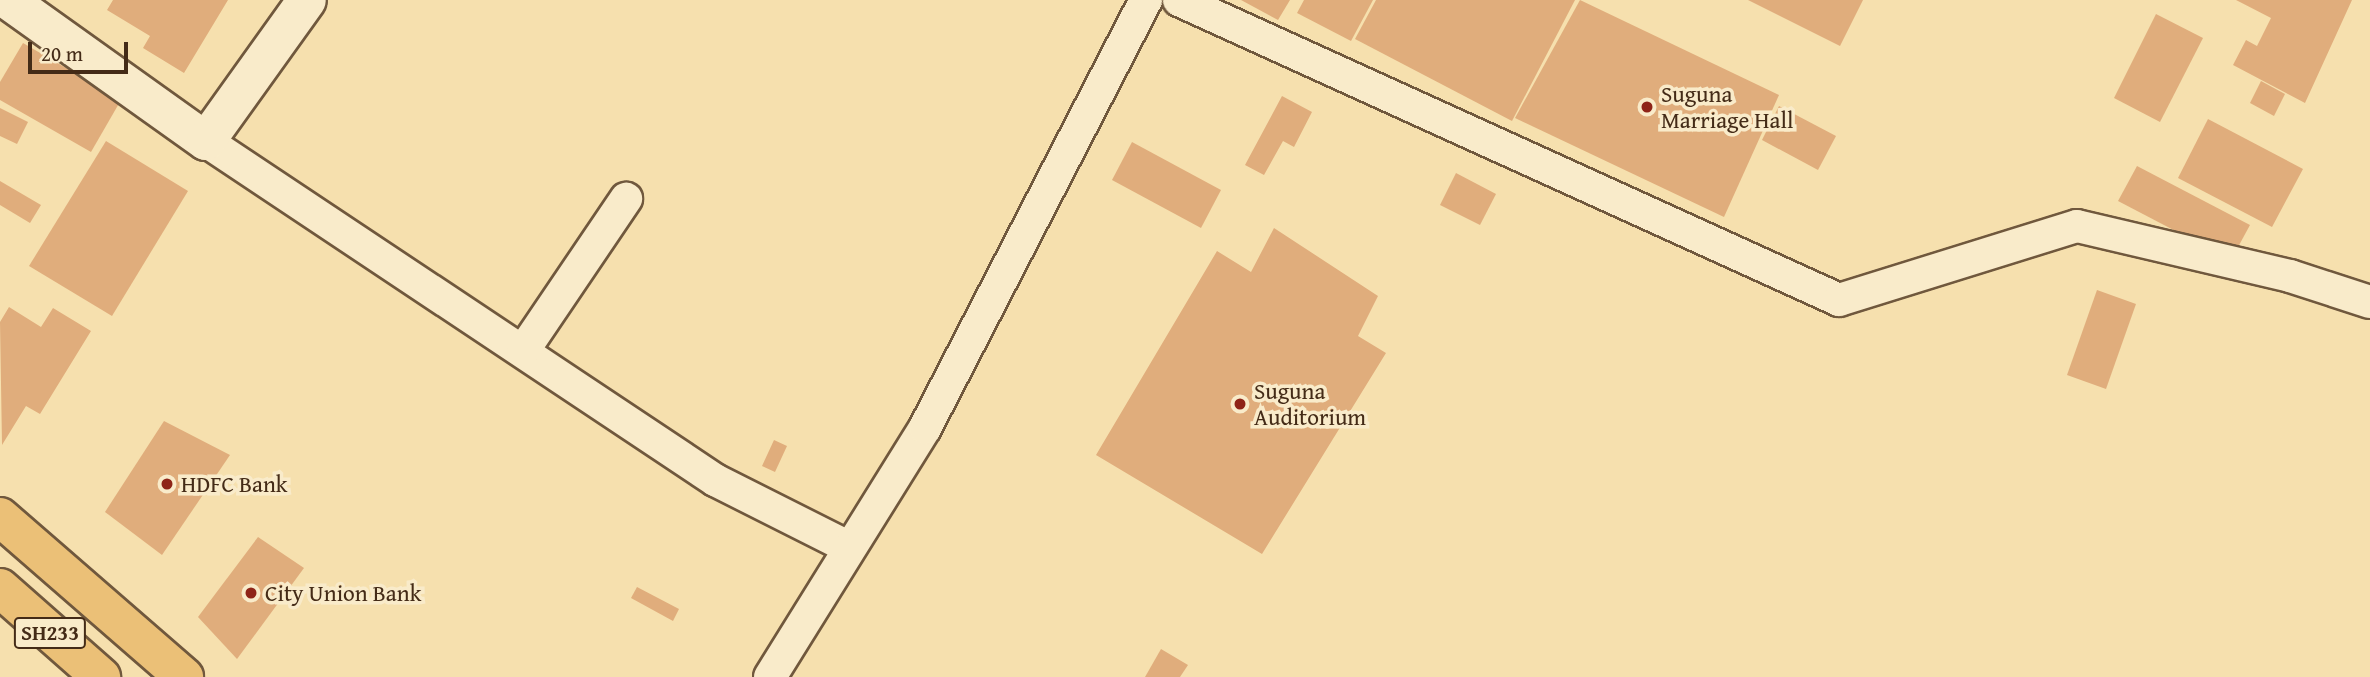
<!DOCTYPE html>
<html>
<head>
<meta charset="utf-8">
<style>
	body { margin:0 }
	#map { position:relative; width:2370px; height:677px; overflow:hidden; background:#f6e0ae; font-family:"Gentium Book Plus",serif }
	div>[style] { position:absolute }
	.building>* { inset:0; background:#e0ad7c }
	.roads { filter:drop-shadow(2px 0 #70583d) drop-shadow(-2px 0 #70583d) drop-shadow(0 2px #70583d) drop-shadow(0 -2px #70583d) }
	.street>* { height:32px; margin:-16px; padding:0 16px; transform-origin:16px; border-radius:16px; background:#f9ebca }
	.secondary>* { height:38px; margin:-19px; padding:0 19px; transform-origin:19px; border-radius:19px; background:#f9ebca }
	.primary>* { height:38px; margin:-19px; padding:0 19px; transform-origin:19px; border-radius:19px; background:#ebc077 }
	.dots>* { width:19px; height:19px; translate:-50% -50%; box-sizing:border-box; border:4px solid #f9ebca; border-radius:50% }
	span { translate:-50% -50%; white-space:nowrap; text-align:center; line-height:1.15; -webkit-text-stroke:7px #f9ebca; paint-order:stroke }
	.shield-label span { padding:2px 5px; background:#f9ebca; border:2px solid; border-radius:5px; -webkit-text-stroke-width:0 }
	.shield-label { font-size:21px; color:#442b17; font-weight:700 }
	.poi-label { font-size:23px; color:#442b17 }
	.left { translate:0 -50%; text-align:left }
	.scale { position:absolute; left:28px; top:42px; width:100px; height:32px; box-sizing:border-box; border:4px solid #442b17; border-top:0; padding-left:9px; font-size:21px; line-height:24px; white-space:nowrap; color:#442b17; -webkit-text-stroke:5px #f9ebca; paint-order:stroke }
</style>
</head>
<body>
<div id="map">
	<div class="building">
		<div style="clip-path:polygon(113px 0,228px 0,184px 73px,143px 48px,150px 36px,107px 10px)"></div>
		<div style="clip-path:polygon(1241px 0,1290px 0,1278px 20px)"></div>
		<div style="clip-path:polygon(1304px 0,1373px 0,1351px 41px,1297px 13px)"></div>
		<div style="clip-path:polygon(1376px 0,1575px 0,1512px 121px,1355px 39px)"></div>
		<div style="clip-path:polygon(1580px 0,1779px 95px,1724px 217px,1515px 118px)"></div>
		<div style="clip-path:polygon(1748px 0,1863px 0,1840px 46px)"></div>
		<div style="clip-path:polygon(2236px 0,2352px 0,2305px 103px,2233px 65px,2246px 40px,2257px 46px,2271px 18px)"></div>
		<div style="clip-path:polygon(2156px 14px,2203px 38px,2160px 122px,2114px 98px)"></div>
		<div style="clip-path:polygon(23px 43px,121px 100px,91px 152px,0 100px,0 82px)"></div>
		<div style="clip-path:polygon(2261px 81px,2285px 94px,2274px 116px,2250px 103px)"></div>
		<div style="clip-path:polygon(1282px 96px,1312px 112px,1294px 147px,1283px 141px,1264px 175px,1245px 165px)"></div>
		<div style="clip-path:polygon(1779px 106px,1836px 136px,1818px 170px,1762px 140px)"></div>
		<div style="clip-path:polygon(0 108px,28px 122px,17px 144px,0 136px)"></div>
		<div style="clip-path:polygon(2208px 119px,2303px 169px,2272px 227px,2178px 178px)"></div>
		<div style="clip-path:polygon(106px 141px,188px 191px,112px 316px,29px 266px)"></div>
		<div style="clip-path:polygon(1132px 142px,1221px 190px,1201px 228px,1112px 180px)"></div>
		<div style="clip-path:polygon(2137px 166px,2250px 225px,2231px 260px,2118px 201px)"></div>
		<div style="clip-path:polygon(1456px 173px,1496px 194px,1480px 225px,1440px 205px)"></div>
		<div style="clip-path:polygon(0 181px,41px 205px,30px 223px,0 205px)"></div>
		<div style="clip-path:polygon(1274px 228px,1378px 296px,1358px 336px,1386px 353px,1262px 554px,1096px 455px,1217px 251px,1251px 272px)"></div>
		<div style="clip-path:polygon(2097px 290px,2136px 304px,2106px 389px,2067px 375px)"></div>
		<div style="clip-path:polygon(9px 307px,41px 327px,53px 308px,91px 331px,40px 414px,26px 406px,2px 445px,0 322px)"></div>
		<div style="clip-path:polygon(164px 421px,230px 455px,162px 555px,105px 512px)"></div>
		<div style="clip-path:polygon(774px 440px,787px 446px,775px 472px,762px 466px)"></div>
		<div style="clip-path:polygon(258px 537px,304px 568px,237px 659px,198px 617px)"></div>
		<div style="clip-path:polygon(637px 587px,679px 609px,673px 621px,631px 598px)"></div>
		<div style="clip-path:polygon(1161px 649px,1188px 665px,1180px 677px,1145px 677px)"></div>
	</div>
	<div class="roads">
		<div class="street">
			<div style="left:1179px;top:0;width:725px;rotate:24.44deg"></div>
			<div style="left:1839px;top:300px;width:249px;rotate:-17.3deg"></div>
			<div style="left:2077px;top:226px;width:219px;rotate:13.2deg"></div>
			<div style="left:2290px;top:276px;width:84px;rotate:18deg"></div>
			<div style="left:206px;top:141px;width:612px;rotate:33.66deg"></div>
			<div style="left:715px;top:480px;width:149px;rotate:26.7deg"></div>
			<div style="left:523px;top:351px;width:184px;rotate:-55.9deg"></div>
			<div style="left:770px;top:677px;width:293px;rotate:-58.1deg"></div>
			<div style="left:925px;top:428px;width:482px;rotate:-62.7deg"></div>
		</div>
		<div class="secondary">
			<div style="left:8px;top:0;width:243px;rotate:35.5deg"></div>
			<div style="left:206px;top:141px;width:173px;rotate:-54.4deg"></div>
		</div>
		<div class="primary">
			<div style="left:0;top:517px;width:244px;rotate:41deg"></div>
			<div style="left:0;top:588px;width:135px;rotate:41.4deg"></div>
		</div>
	</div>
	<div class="dots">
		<div style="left:1647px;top:107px;background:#8f2418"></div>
		<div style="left:1240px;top:404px;background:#8f2418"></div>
		<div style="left:167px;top:484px;background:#8f2418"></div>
		<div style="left:251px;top:593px;background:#8f2418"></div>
	</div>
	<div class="shield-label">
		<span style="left:50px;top:633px">SH233</span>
	</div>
	<div class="poi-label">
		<span class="left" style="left:1661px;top:107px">Suguna<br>Marriage Hall</span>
		<span class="left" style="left:1254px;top:404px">Suguna<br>Auditorium</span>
		<span class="left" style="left:181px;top:484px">HDFC Bank</span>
		<span class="left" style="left:265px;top:593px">City Union Bank</span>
	</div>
	<div class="scale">20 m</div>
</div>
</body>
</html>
